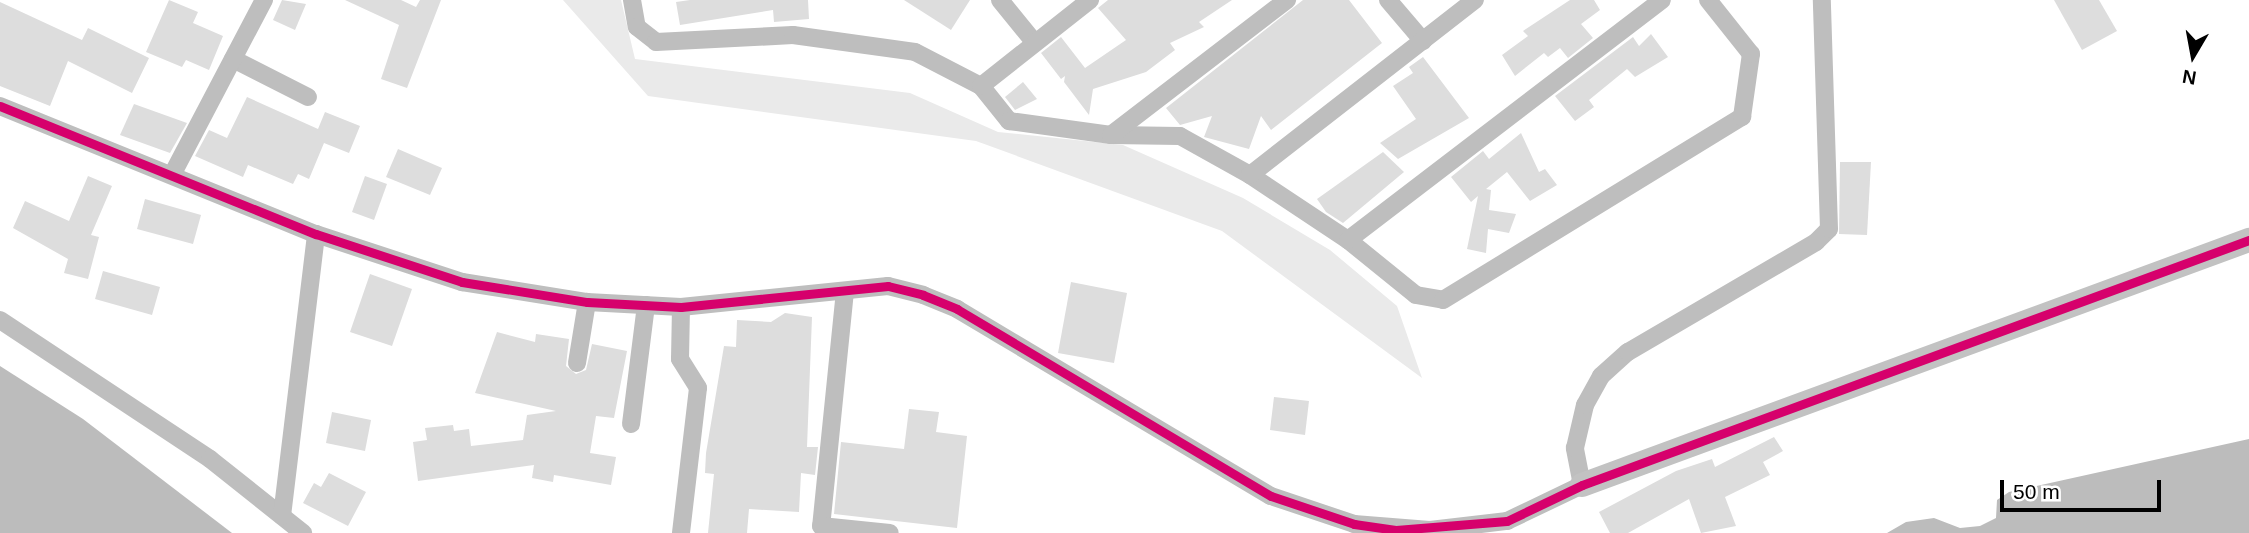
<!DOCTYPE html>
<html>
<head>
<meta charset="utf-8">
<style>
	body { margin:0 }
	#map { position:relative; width:2249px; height:533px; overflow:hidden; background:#fff; font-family:Helvetica,sans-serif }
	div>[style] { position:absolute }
	.green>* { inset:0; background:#eaeaea }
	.water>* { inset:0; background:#bcbcbc }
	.building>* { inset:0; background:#ddd }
	.street>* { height:18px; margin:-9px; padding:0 9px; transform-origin:9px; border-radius:9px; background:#bebebe }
	.secondary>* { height:24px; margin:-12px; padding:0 12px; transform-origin:12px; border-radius:12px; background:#c2c2c2 }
	.cycleway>* { height:9px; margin:-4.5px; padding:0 4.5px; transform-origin:4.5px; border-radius:4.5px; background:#d6006c }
	span { translate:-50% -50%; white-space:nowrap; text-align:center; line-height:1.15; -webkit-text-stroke:7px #fff; paint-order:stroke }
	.north { position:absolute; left:2158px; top:21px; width:70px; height:70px; -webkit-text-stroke:5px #fff; paint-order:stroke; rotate:190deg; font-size:19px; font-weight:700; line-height:28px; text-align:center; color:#000 }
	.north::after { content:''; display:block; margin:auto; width:24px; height:32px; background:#000; clip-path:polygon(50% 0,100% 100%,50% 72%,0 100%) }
	.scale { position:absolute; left:2000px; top:480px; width:161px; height:32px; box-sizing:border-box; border:4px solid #000; border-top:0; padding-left:9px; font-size:21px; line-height:24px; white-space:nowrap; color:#000; -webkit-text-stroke:5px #fff; paint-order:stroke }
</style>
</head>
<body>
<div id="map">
	<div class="green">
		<div style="clip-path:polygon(563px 0,621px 0,635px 59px,910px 93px,998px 132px,1123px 145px,1243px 198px,1330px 250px,1397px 306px,1422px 378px,1222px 231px,976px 141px,648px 96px)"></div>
	</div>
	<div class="water">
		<div style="clip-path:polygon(0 366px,83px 419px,232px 533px,0 533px)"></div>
		<div style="clip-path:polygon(2249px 439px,2249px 533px,1887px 533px,1906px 522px,1934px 518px,1960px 528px,1980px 526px,1996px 518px,1997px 500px,2009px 492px)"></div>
	</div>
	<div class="building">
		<div style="clip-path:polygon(169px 0,198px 12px,193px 23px,223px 36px,209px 70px,186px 60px,182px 67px,146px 52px)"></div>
		<div style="clip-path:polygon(282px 0,306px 4px,295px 30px,273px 20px)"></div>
		<div style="clip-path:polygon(345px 0,401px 0,416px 7px,420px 0,441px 0,407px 88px,381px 79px,399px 25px)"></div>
		<div style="clip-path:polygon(690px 0,808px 0,809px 19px,774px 22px,773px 10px,680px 25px,676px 2px)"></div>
		<div style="clip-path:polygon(904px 0,970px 0,951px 30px)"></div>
		<div style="clip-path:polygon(1108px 0,1232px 0,1199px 22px,1204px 27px,1170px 43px,1175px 50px,1146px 72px,1093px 89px,1089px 115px,1064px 82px,1065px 76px,1061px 79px,1041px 53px,1061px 37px,1085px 68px,1126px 40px,1098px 8px)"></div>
		<div style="clip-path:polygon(1303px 0,1349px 0,1382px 43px,1271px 130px,1261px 116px,1249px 149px,1204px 137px,1212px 116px,1180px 125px,1166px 108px)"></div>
		<div style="clip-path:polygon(1570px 0,1594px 0,1600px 10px,1581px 24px,1593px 38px,1568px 58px,1560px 48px,1548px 57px,1544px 53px,1515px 76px,1502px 55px,1528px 36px,1523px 31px)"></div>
		<div style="clip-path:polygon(2054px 0,2099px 0,2117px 31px,2082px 50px)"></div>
		<div style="clip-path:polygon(0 2px,82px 40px,88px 28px,149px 58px,132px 93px,68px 61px,50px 106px,0 86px)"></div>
		<div style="clip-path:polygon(1651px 34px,1668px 57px,1635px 77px,1627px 69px,1589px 100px,1594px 107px,1575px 121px,1555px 96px,1633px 37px,1639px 46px)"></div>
		<div style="clip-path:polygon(1423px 57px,1469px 118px,1398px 159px,1380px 143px,1416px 119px,1393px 86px,1413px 73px,1409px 67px)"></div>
		<div style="clip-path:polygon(1023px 82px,1037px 99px,1015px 110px,1005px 97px)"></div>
		<div style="clip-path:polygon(247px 97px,318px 129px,325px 112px,360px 126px,349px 153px,324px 143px,309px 179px,298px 174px,293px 184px,248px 165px,243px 177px,195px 156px,209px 130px,227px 138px)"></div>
		<div style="clip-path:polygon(134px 104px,187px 123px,170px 153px,120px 135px)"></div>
		<div style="clip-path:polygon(1521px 133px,1539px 172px,1545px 169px,1557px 185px,1530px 201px,1507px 172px,1486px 189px,1491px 190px,1489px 210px,1516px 214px,1509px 233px,1488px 229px,1486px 253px,1467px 249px,1478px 196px,1471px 202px,1451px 177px,1483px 151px,1489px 159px)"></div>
		<div style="clip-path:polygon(398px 149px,442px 168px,430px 195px,386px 177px)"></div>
		<div style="clip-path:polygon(1383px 152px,1404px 172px,1343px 223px,1326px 212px,1317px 199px)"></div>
		<div style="clip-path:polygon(1840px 162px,1871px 162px,1867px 235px,1839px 234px)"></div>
		<div style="clip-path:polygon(88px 176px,112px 186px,91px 235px,99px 237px,88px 279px,64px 273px,68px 259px,13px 228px,25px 201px,69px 221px)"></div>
		<div style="clip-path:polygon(365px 176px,387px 184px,374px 220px,352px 212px)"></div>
		<div style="clip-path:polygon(145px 199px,201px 215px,193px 244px,137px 229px)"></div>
		<div style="clip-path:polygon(103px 271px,160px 287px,152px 315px,95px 299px)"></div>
		<div style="clip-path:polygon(370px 274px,412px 289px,392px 346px,350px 332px)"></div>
		<div style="clip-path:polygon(1071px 282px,1127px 293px,1114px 363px,1058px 353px)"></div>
		<div style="clip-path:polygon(785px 313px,812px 317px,807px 447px,818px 447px,815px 475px,801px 473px,799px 512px,749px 509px,747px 533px,708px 533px,714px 474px,705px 473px,706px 453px,724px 346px,736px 347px,737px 320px,771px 322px)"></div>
		<div style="clip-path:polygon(497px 332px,535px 342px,536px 334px,569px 339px,566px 366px,576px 374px,586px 370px,592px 344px,627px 351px,614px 418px,596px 416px,590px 453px,616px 457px,611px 485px,554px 475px,553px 482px,532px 478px,534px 465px,418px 481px,413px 442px,427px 440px,425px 428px,453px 425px,454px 431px,469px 429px,471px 446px,523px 440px,527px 415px,556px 411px,475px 393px)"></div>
		<div style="clip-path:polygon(1274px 397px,1309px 401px,1305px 435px,1270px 430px)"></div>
		<div style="clip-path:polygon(909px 409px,939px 412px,936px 432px,967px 436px,957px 528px,834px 514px,841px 442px,904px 449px)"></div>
		<div style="clip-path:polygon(332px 412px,371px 420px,365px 451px,326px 443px)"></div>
		<div style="clip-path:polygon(1774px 437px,1783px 451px,1763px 462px,1770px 475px,1725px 497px,1736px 526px,1701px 533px,1689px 499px,1628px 533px,1610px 533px,1599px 512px,1676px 471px,1712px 459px,1715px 467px)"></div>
		<div style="clip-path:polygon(329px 473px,366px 492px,348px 526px,303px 503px,314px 483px,321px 487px)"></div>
	</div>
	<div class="street">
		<div style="left:632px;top:0;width:27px;rotate:80deg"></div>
		<div style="left:637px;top:27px;width:24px;rotate:38deg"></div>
		<div style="left:656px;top:42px;width:137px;rotate:-2.9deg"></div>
		<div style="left:793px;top:35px;width:123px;rotate:7.9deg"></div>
		<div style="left:915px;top:52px;width:74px;rotate:27.3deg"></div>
		<div style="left:981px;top:86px;width:45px;rotate:51.3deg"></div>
		<div style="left:1009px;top:121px;width:103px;rotate:7.8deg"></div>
		<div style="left:1111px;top:135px;width:69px;rotate:0.8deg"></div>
		<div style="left:1180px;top:136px;width:80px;rotate:29.1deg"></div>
		<div style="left:1250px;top:175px;width:118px;rotate:33.6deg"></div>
		<div style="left:1348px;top:240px;width:87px;rotate:39deg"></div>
		<div style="left:1416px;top:295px;width:27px;rotate:10deg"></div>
		<div style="left:1443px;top:300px;width:351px;rotate:-31.5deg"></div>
		<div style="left:1742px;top:117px;width:64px;rotate:-81.9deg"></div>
		<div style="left:1751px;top:54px;width:69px;rotate:-128.5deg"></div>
		<div style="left:1000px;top:0;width:55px;rotate:50.9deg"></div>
		<div style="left:1388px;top:0;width:54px;rotate:49.5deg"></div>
		<div style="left:233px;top:59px;width:84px;rotate:26.9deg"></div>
		<div style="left:981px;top:86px;width:139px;rotate:-38.3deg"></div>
		<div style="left:0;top:106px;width:341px;rotate:22.1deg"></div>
		<div style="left:316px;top:234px;width:154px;rotate:18.2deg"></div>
		<div style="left:462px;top:282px;width:127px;rotate:9.1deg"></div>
		<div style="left:587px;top:302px;width:94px;rotate:3deg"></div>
		<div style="left:681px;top:307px;width:208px;rotate:-5.8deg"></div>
		<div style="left:888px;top:286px;width:36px;rotate:14deg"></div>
		<div style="left:923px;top:295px;width:37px;rotate:22deg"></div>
		<div style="left:957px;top:309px;width:365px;rotate:30.8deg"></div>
		<div style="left:1271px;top:496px;width:88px;rotate:18.6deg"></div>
		<div style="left:1354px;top:524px;width:76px;rotate:4.5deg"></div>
		<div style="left:1430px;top:530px;width:78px;rotate:-6.7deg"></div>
		<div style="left:1507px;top:521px;width:83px;rotate:-25.6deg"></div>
		<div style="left:1582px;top:485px;width:38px;rotate:-101deg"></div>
		<div style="left:1575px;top:448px;width:44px;rotate:-76.9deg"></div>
		<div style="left:1585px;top:405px;width:33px;rotate:-61deg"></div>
		<div style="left:1601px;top:376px;width:36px;rotate:-42deg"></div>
		<div style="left:1628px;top:352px;width:218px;rotate:-30.3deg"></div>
		<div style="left:1816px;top:242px;width:18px;rotate:-45deg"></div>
		<div style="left:1829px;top:229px;width:229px;rotate:-91.8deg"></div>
		<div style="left:1111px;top:135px;width:222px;rotate:-37.5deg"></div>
		<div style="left:172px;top:175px;width:198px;rotate:-62.3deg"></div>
		<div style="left:1250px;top:175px;width:285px;rotate:-37.9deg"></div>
		<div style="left:1348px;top:240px;width:395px;rotate:-37.4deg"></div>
		<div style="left:845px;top:291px;width:236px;rotate:95.8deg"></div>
		<div style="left:821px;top:526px;width:69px;rotate:5.8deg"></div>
		<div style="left:681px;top:307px;width:52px;rotate:91.1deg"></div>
		<div style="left:680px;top:359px;width:34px;rotate:58deg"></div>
		<div style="left:698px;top:388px;width:146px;rotate:96.7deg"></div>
		<div style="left:0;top:320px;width:252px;rotate:33.5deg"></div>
		<div style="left:210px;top:459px;width:119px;rotate:38.5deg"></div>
		<div style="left:577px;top:363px;width:62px;rotate:-80.7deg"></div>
		<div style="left:631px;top:424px;width:120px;rotate:-82.8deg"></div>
		<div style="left:282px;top:516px;width:284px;rotate:-83.1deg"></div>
	</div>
	<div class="secondary">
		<div style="left:1582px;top:485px;width:711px;rotate:-20.17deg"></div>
	</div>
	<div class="cycleway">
		<div style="left:0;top:106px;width:341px;rotate:22.1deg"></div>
		<div style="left:316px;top:234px;width:154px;rotate:18.2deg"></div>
		<div style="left:462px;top:282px;width:127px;rotate:9.1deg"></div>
		<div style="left:587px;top:302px;width:94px;rotate:3deg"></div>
		<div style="left:681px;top:307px;width:208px;rotate:-5.8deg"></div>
		<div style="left:888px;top:286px;width:36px;rotate:14deg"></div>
		<div style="left:923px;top:295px;width:37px;rotate:22deg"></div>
		<div style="left:957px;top:309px;width:365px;rotate:30.8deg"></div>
		<div style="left:1271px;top:496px;width:88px;rotate:18.6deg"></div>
		<div style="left:1354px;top:524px;width:42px;rotate:8.1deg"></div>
		<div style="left:1396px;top:530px;width:111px;rotate:-4.6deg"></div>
		<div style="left:1507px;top:521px;width:83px;rotate:-25.6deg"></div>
		<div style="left:1582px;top:485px;width:711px;rotate:-20.17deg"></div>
	</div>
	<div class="north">N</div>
	<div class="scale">50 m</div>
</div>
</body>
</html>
